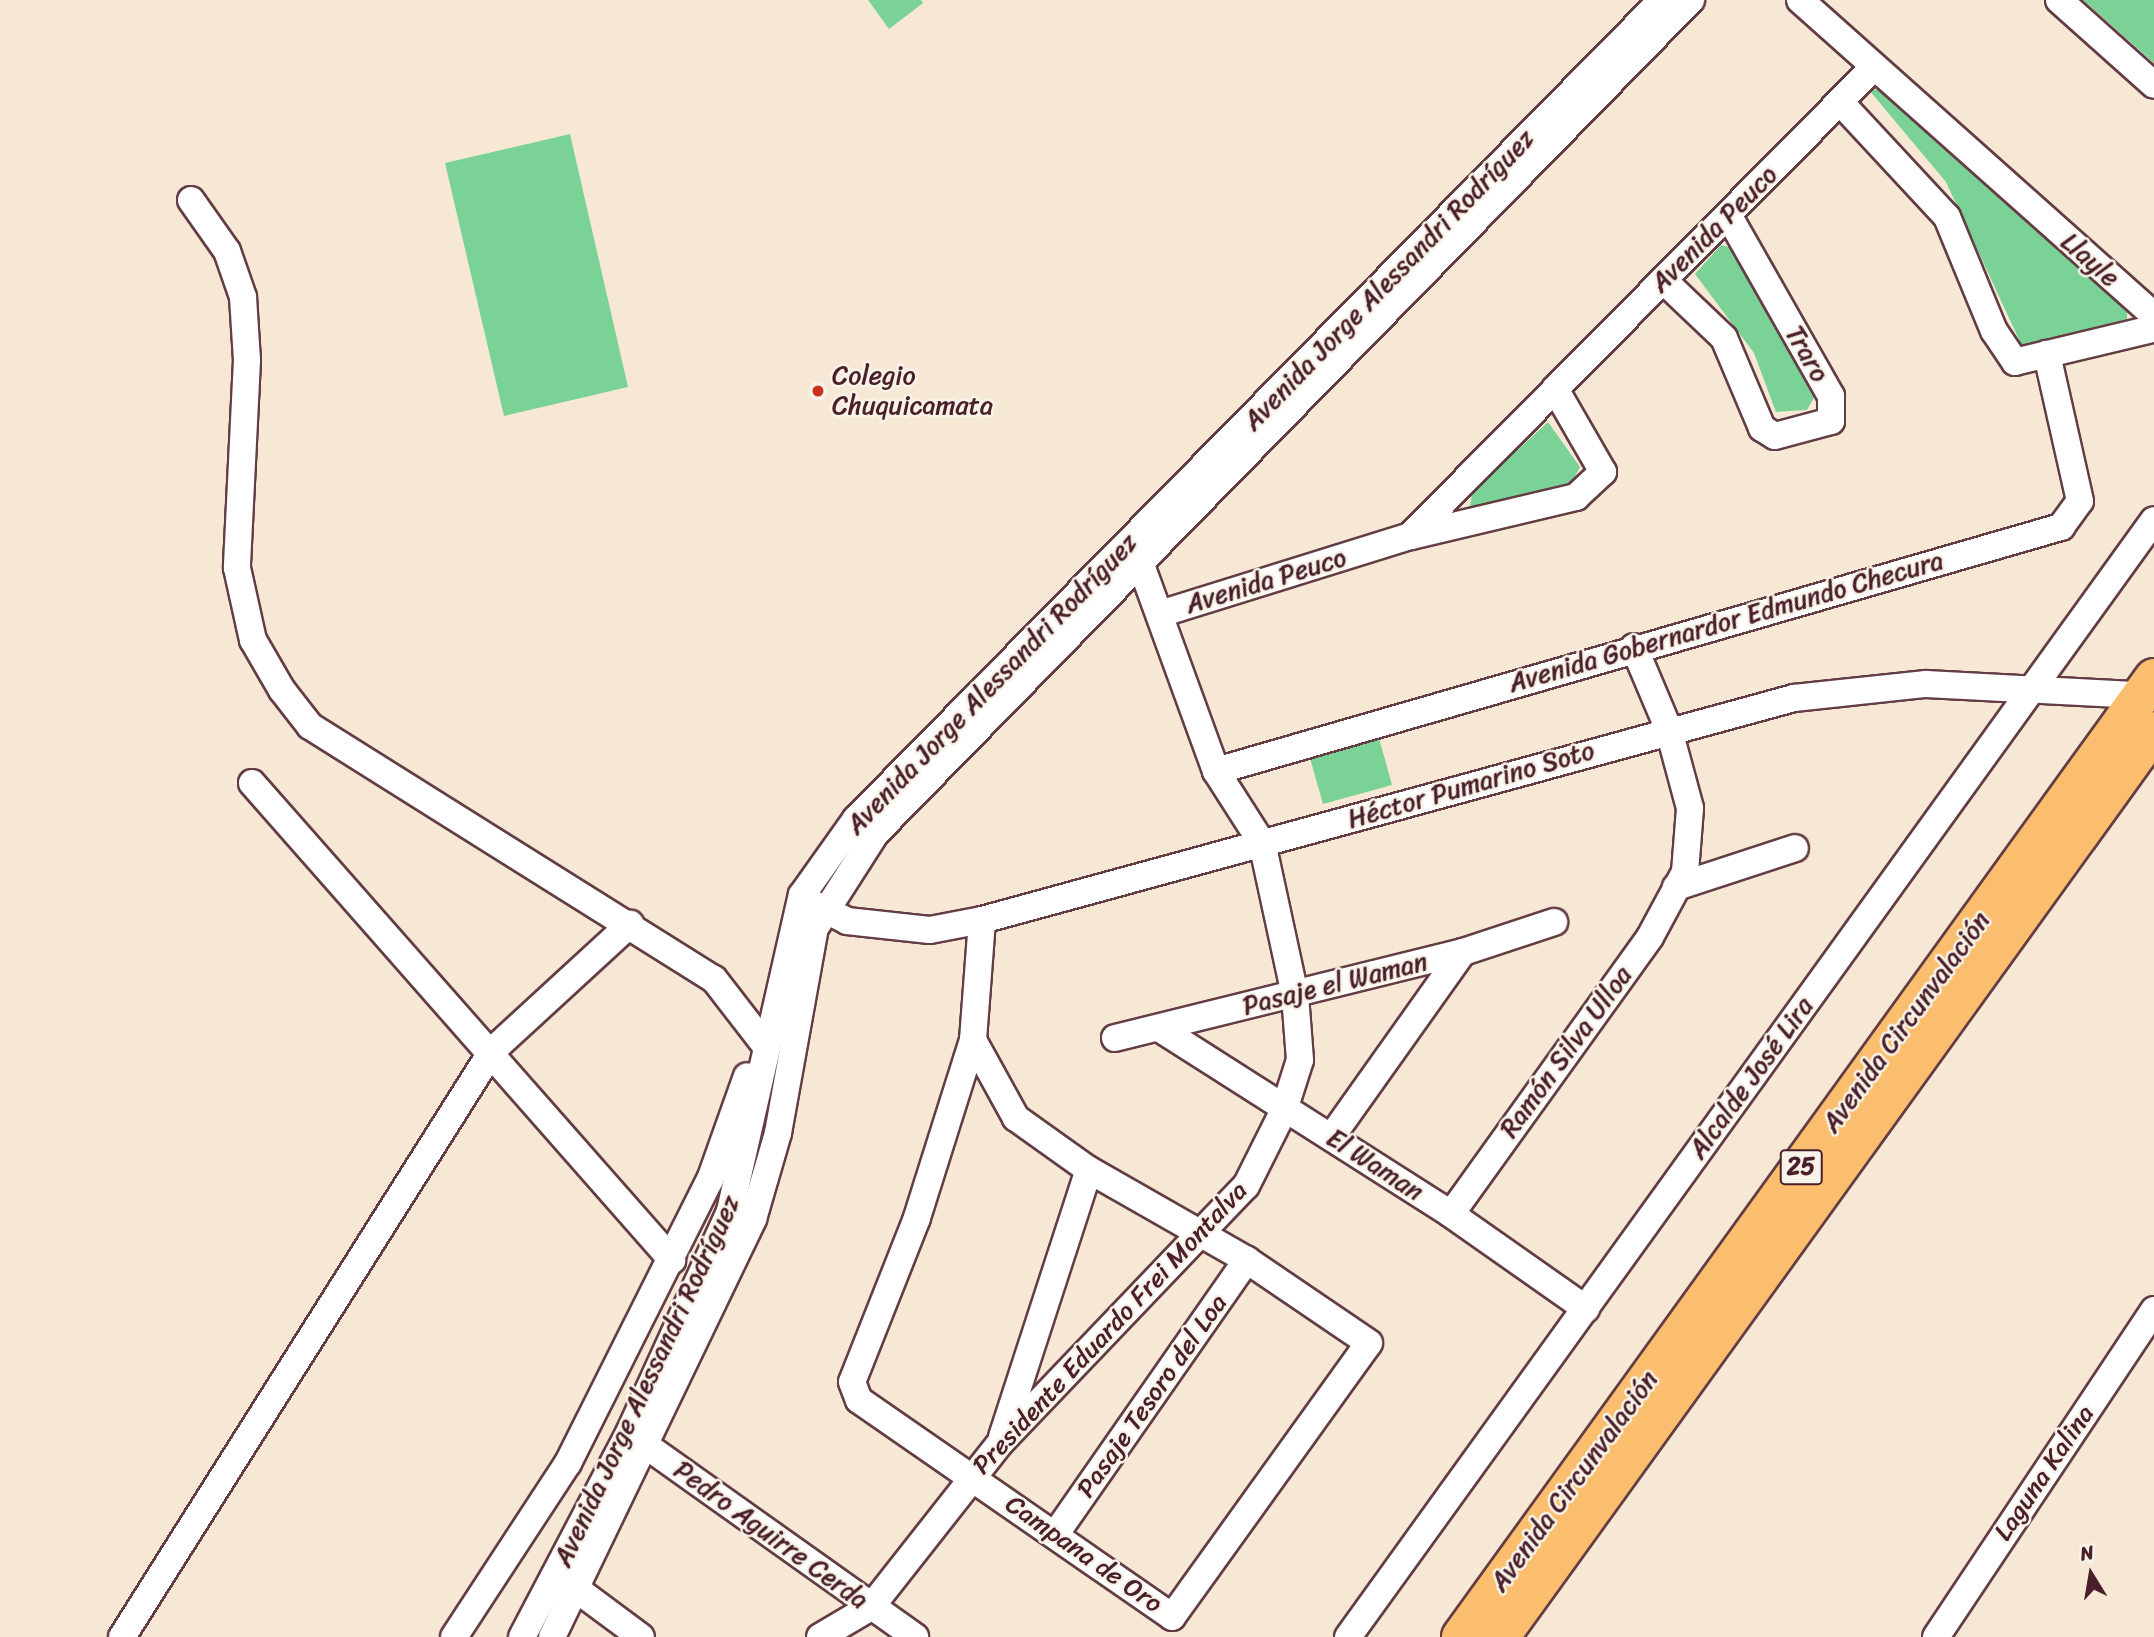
<!DOCTYPE html>
<html>
<head>
<meta charset="utf-8">
<style>
	body { margin:0 }
	#map { position:relative; width:2154px; height:1637px; overflow:hidden; background:#f6e8d5; font-family:Sriracha,sans-serif }
	div>[style] { position:absolute }
	.green>* { inset:0; background:#7ad296 }
	.roads { filter:drop-shadow(2px 0 #643d44) drop-shadow(-2px 0 #643d44) drop-shadow(0 2px #643d44) drop-shadow(0 -2px #643d44) }
	.minor>* { height:26px; margin:-13px; padding:0 13px; transform-origin:13px; border-radius:13px; background:#fff }
	.highway>* { height:38px; margin:-19px; padding:0 19px; transform-origin:19px; border-radius:19px; background:#fabe6e }
	.dots>* { width:19px; height:19px; translate:-50% -50%; box-sizing:border-box; border:4px solid #f7f3e8; border-radius:50% }
	span { translate:-50% -50%; white-space:nowrap; text-align:center; line-height:1.15; -webkit-text-stroke:5px #f7f3e8; paint-order:stroke }
	.shield-label span { padding:2px 5px; background:#f7f3e8; border:2px solid; border-radius:5px; -webkit-text-stroke-width:0 }
	.shield-label { font-size:24px; color:#4a1f2b; font-weight:700 }
	.street-label { font-size:26px; color:#4a1f2b }
	.poi-label { font-size:26px; color:#4a1f2b }
	.left { translate:0 -50%; text-align:left }
	.north { position:absolute; left:2056px; top:1539px; width:70px; height:70px; -webkit-text-stroke:5px #f7f3e8; paint-order:stroke; rotate:349deg; font-size:19px; font-weight:700; line-height:28px; text-align:center; color:#4a1f2b }
	.north::after { content:''; display:block; margin:auto; width:24px; height:32px; background:#4a1f2b; clip-path:polygon(50% 0,100% 100%,50% 72%,0 100%) }
</style>
</head>
<body>
<div id="map">
	<div class="green">
		<div style="clip-path:polygon(868px 0,921px 0,923px 3px,889px 29px)"></div>
		<div style="clip-path:polygon(2083px 0,2154px 0,2154px 63px)"></div>
		<div style="clip-path:polygon(1882px 89px,2127px 306px,2127px 319px,2022px 346px,1946px 182px,1869px 90px)"></div>
		<div style="clip-path:polygon(570px 134px,628px 387px,504px 416px,445px 163px)"></div>
		<div style="clip-path:polygon(1721px 245px,1735px 249px,1817px 392px,1807px 410px,1776px 412px,1754px 353px,1695px 274px)"></div>
		<div style="clip-path:polygon(1548px 422px,1580px 467px,1572px 482px,1470px 508px,1472px 492px)"></div>
		<div style="clip-path:polygon(1379px 738px,1392px 785px,1323px 804px,1310px 758px)"></div>
	</div>
	<div class="roads">
		<div class="minor">
			<div style="left:1800px;top:0;width:473px;rotate:41.7deg"></div>
			<div style="left:2153px;top:315px;width:14px;rotate:94deg"></div>
			<div style="left:2152px;top:329px;width:141px;rotate:166.5deg"></div>
			<div style="left:2015px;top:362px;width:37px;rotate:-124deg"></div>
			<div style="left:1994px;top:331px;width:123px;rotate:-112.4deg"></div>
			<div style="left:1947px;top:217px;width:157px;rotate:-132.9deg"></div>
			<div style="left:2059px;top:0;width:127px;rotate:41.8deg"></div>
			<div style="left:191px;top:200px;width:62px;rotate:54.8deg"></div>
			<div style="left:227px;top:251px;width:49px;rotate:70.8deg"></div>
			<div style="left:243px;top:297px;width:63px;rotate:86.4deg"></div>
			<div style="left:247px;top:360px;width:208px;rotate:92.8deg"></div>
			<div style="left:237px;top:568px;width:74px;rotate:77.5deg"></div>
			<div style="left:253px;top:640px;width:58px;rotate:59.9deg"></div>
			<div style="left:282px;top:690px;width:46px;rotate:52.1deg"></div>
			<div style="left:310px;top:726px;width:477px;rotate:32.1deg"></div>
			<div style="left:714px;top:979px;width:83px;rotate:52.3deg"></div>
			<div style="left:1663px;top:280px;width:84px;rotate:43.6deg"></div>
			<div style="left:1724px;top:338px;width:98px;rotate:67.1deg"></div>
			<div style="left:1762px;top:428px;width:15px;rotate:32deg"></div>
			<div style="left:1775px;top:436px;width:58px;rotate:-15deg"></div>
			<div style="left:1831px;top:421px;width:25px;rotate:-90deg"></div>
			<div style="left:1831px;top:396px;width:208px;rotate:-119.6deg"></div>
			<div style="left:1411px;top:536px;width:170px;rotate:-13.3deg"></div>
			<div style="left:1576px;top:497px;width:37px;rotate:-43deg"></div>
			<div style="left:1603px;top:472px;width:96px;rotate:-120deg"></div>
			<div style="left:1163px;top:613px;width:259px;rotate:-17.3deg"></div>
			<div style="left:1410px;top:536px;width:658px;rotate:-45.31deg"></div>
			<div style="left:1216px;top:771px;width:880px;rotate:-16.11deg"></div>
			<div style="left:2061px;top:527px;width:32px;rotate:-54deg"></div>
			<div style="left:2080px;top:501px;width:151px;rotate:-102.7deg"></div>
			<div style="left:252px;top:783px;width:636px;rotate:48.64deg"></div>
			<div style="left:1676px;top:887px;width:125px;rotate:-18.1deg"></div>
			<div style="left:812px;top:903px;width:39px;rotate:27deg"></div>
			<div style="left:847px;top:921px;width:83px;rotate:6.2deg"></div>
			<div style="left:930px;top:930px;width:53px;rotate:-10.9deg"></div>
			<div style="left:982px;top:920px;width:842px;rotate:-15.29deg"></div>
			<div style="left:1794px;top:698px;width:133px;rotate:-6.1deg"></div>
			<div style="left:1926px;top:684px;width:227px;rotate:3deg"></div>
			<div style="left:1159px;top:1028px;width:346px;rotate:32.5deg"></div>
			<div style="left:1451px;top:1214px;width:165px;rotate:35.1deg"></div>
			<div style="left:1115px;top:1038px;width:358px;rotate:-13.9deg"></div>
			<div style="left:1463px;top:952px;width:96px;rotate:-18.2deg"></div>
			<div style="left:973px;top:1040px;width:187px;rotate:107.5deg"></div>
			<div style="left:917px;top:1218px;width:176px;rotate:111.6deg"></div>
			<div style="left:852px;top:1382px;width:19px;rotate:69deg"></div>
			<div style="left:859px;top:1400px;width:381px;rotate:34.7deg"></div>
			<div style="left:1172px;top:1617px;width:337px;rotate:-54.3deg"></div>
			<div style="left:1369px;top:1343px;width:148px;rotate:-145.8deg"></div>
			<div style="left:1247px;top:1260px;width:182px;rotate:-150.3deg"></div>
			<div style="left:1089px;top:1170px;width:90px;rotate:-144.5deg"></div>
			<div style="left:1016px;top:1118px;width:89px;rotate:-118.9deg"></div>
			<div style="left:973px;top:1040px;width:120px;rotate:-85.7deg"></div>
			<div style="left:1332px;top:1136px;width:226px;rotate:-54.6deg"></div>
			<div style="left:1451px;top:1214px;width:341px;rotate:-54.3deg"></div>
			<div style="left:1650px;top:937px;width:74px;rotate:-61.7deg"></div>
			<div style="left:1685px;top:872px;width:64px;rotate:-85.5deg"></div>
			<div style="left:1690px;top:808px;width:81px;rotate:-105.1deg"></div>
			<div style="left:1669px;top:730px;width:90px;rotate:-112.9deg"></div>
			<div style="left:634px;top:1437px;width:345px;rotate:35.4deg"></div>
			<div style="left:1002px;top:1437px;width:281px;rotate:-72deg"></div>
			<div style="left:1057px;top:1532px;width:332px;rotate:-55.1deg"></div>
			<div style="left:579px;top:1591px;width:77px;rotate:36.6deg"></div>
			<div style="left:122px;top:1637px;width:693px;rotate:-57.73deg"></div>
			<div style="left:492px;top:1051px;width:188px;rotate:-42.6deg"></div>
			<div style="left:454px;top:1637px;width:208px;rotate:-56.8deg"></div>
			<div style="left:568px;top:1463px;width:317px;rotate:-63.4deg"></div>
			<div style="left:710px;top:1180px;width:110px;rotate:-70.4deg"></div>
			<div style="left:522px;top:1637px;width:230px;rotate:-62.3deg"></div>
			<div style="left:629px;top:1433px;width:244px;rotate:-65.5deg"></div>
			<div style="left:730px;top:1211px;width:324px;rotate:-77.2deg"></div>
			<div style="left:802px;top:895px;width:93px;rotate:-54.6deg"></div>
			<div style="left:856px;top:819px;width:1149px;rotate:-45.46deg"></div>
			<div style="left:552px;top:1637px;width:464px;rotate:-64.3deg"></div>
			<div style="left:753px;top:1219px;width:90px;rotate:-73.8deg"></div>
			<div style="left:778px;top:1133px;width:208px;rotate:-79.8deg"></div>
			<div style="left:815px;top:928px;width:112px;rotate:-57.4deg"></div>
			<div style="left:875px;top:834px;width:1167px;rotate:-45.63deg"></div>
			<div style="left:820px;top:1637px;width:59px;rotate:-30.5deg"></div>
			<div style="left:871px;top:1607px;width:210px;rotate:-51.8deg"></div>
			<div style="left:1001px;top:1442px;width:354px;rotate:-46.3deg"></div>
			<div style="left:1246px;top:1186px;width:85px;rotate:-63.4deg"></div>
			<div style="left:1284px;top:1110px;width:52px;rotate:-72.3deg"></div>
			<div style="left:1300px;top:1060px;width:65px;rotate:-94.4deg"></div>
			<div style="left:1295px;top:995px;width:156px;rotate:-102.2deg"></div>
			<div style="left:1262px;top:843px;width:85px;rotate:-122.6deg"></div>
			<div style="left:1216px;top:771px;width:236px;rotate:-110deg"></div>
			<div style="left:1348px;top:1637px;width:1377px;rotate:-54.19deg"></div>
			<div style="left:1936px;top:1637px;width:393px;rotate:-56.3deg"></div>
		</div>
		<div class="highway">
			<div style="left:1461px;top:1637px;width:1183px;rotate:-54.15deg"></div>
			<div style="left:1500px;top:1637px;width:1117px;rotate:-54.18deg"></div>
		</div>
	</div>
	<div class="dots">
		<div style="left:818px;top:391px;background:#c8321e"></div>
	</div>
	<div class="shield-label">
		<span style="left:1801px;top:1167px">25</span>
	</div>
	<div class="street-label">
		<span style="left:1714px;top:229px;rotate:-45deg">Avenida Peuco</span>
		<span style="left:2090px;top:260px;rotate:41deg">Llayle</span>
		<span style="left:1389px;top:280px;rotate:-46deg">Avenida Jorge Alessandri Rodríguez</span>
		<span style="left:1807px;top:354px;rotate:60deg">Traro</span>
		<span style="left:1266px;top:581px;rotate:-17deg">Avenida Peuco</span>
		<span style="left:1726px;top:622px;rotate:-16deg">Avenida Gobernardor Edmundo Checura</span>
		<span style="left:992px;top:684px;rotate:-46deg">Avenida Jorge Alessandri Rodríguez</span>
		<span style="left:1471px;top:785px;rotate:-16deg">Héctor Pumarino Soto</span>
		<span style="left:1335px;top:984px;rotate:-14deg">Pasaje el Waman</span>
		<span style="left:1906px;top:1022px;rotate:-54deg">Avenida Circunvalación</span>
		<span style="left:1566px;top:1052px;rotate:-54deg">Ramón Silva Ulloa</span>
		<span style="left:1751px;top:1078px;rotate:-54deg">Alcalde José Lira</span>
		<span style="left:1375px;top:1165px;rotate:33deg">El Waman</span>
		<span style="left:1110px;top:1328px;rotate:-47deg">Presidente Eduardo Frei Montalva</span>
		<span style="left:647px;top:1381px;rotate:-65deg">Avenida Jorge Alessandri Rodríguez</span>
		<span style="left:1152px;top:1396px;rotate:-55deg">Pasaje Tesoro del Loa</span>
		<span style="left:2044px;top:1473px;rotate:-56deg">Laguna Kalina</span>
		<span style="left:1574px;top:1481px;rotate:-54deg">Avenida Circunvalación</span>
		<span style="left:771px;top:1535px;rotate:36deg">Pedro Aguirre Cerda</span>
		<span style="left:1084px;top:1554px;rotate:35deg">Campana de Oro</span>
	</div>
	<div class="poi-label">
		<span class="left" style="left:832px;top:391px">Colegio<br>Chuquicamata</span>
	</div>
	<div class="north">N</div>
</div>
</body>
</html>
